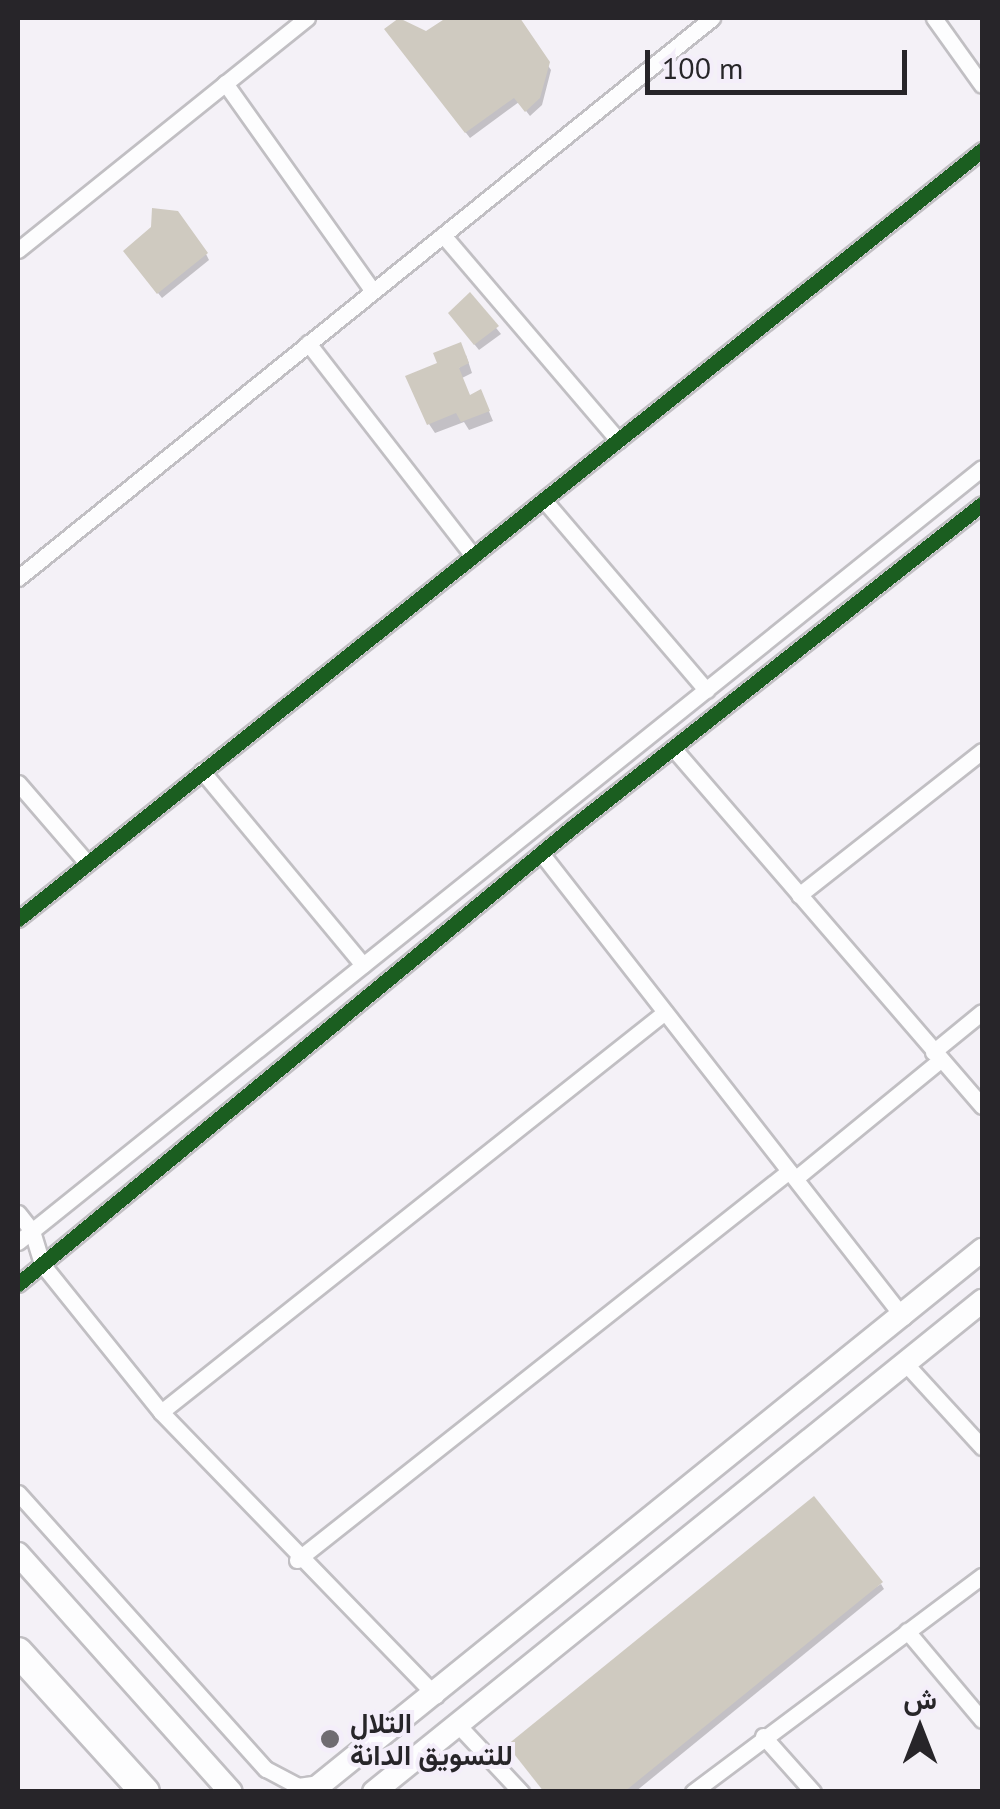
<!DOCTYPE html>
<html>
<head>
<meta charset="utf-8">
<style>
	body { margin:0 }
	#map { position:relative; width:1000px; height:1809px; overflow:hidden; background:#f4f1f7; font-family:"PT Sans",Vazirmatn,sans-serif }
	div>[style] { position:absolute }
	.shadow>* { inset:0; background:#0003 }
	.building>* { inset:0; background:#cfcac0 }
	.roads { filter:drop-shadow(2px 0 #c1bfc3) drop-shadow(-2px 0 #c1bfc3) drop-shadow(0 2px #c1bfc3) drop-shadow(0 -2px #c1bfc3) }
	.street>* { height:15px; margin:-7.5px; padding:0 7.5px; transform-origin:7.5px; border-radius:7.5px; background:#fdfdfe }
	.secondary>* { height:22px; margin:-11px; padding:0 11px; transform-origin:11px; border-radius:11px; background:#fdfdfe }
	.highway>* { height:28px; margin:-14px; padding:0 14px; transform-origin:14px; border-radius:14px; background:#fdfdfe }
	.cycleway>* { height:15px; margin:-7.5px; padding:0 7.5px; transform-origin:7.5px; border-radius:7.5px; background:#1b5e20 }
	.dots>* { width:28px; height:28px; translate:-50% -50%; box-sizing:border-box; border:5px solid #f4eefa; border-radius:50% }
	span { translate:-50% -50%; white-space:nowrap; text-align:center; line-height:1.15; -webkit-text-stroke:8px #f4eefa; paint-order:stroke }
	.poi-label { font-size:28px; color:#272529; font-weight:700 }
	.left { translate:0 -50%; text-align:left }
	.frame { position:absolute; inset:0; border:20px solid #272529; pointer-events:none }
	.north { position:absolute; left:870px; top:1679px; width:100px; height:100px; -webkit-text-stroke:8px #f4eefa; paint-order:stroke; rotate:0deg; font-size:28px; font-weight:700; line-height:40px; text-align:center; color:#272529 }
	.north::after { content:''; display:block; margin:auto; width:35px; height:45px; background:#272529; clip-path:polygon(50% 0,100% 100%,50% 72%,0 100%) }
	.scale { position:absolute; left:645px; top:50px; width:262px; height:45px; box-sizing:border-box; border:5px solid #272529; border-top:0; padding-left:12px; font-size:30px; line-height:35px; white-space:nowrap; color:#272529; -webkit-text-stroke:8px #f4eefa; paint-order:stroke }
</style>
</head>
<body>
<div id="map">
	<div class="shadow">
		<div style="clip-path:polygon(450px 18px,516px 18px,551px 70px,542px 105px,530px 116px,519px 102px,470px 138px,390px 35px,426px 34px)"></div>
		<div style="clip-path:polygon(206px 254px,209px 260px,162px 298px,129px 257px)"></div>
		<div style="clip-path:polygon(470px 296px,501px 334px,479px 350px,454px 319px)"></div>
		<div style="clip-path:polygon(466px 355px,472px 373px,462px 378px,470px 398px,485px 402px,493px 421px,469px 430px,464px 422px,435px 433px,429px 424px)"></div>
		<div style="clip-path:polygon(881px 1584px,884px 1589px,635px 1792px,546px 1792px)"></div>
	</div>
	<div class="building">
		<div style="clip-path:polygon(399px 18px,426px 31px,446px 18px,520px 18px,550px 62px,540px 98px,525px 112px,514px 98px,465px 133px,384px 29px)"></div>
		<div style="clip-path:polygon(152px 208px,178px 211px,208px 253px,157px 294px,123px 251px,151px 227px)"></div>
		<div style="clip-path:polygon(470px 292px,499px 326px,474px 345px,448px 313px)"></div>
		<div style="clip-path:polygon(461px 342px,469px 363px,459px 368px,470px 395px,481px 389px,490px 411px,461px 422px,456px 413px,427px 425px,405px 376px,437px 363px,433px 353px)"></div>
		<div style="clip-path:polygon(814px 1496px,883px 1582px,624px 1792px,544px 1792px,507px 1745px)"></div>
	</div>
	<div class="roads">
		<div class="street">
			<div style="left:934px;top:18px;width:82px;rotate:54.4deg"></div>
			<div style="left:225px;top:83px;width:255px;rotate:54.6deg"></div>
			<div style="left:443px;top:235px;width:270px;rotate:49.5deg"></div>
			<div style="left:18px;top:250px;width:371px;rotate:-38.8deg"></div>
			<div style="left:308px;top:343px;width:269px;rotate:52.2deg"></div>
			<div style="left:544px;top:500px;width:250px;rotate:49.5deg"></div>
			<div style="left:18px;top:578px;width:892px;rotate:-38.9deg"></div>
			<div style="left:673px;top:748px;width:473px;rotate:49.2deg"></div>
			<div style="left:202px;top:771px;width:252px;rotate:50.3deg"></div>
			<div style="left:18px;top:783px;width:106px;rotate:49.2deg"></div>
			<div style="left:541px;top:853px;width:589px;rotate:52.04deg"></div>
			<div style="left:799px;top:895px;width:233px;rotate:-38.2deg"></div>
			<div style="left:18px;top:919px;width:1233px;rotate:-38.58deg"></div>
			<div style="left:933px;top:1052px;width:63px;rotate:-39.2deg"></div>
			<div style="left:796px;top:1178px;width:186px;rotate:-39.3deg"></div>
			<div style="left:18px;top:1213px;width:23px;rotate:52deg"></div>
			<div style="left:32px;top:1231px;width:34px;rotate:73deg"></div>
			<div style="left:42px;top:1264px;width:190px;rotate:51.2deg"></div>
			<div style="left:161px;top:1412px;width:395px;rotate:45.9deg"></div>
			<div style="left:18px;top:1242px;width:1236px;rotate:-38.76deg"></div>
			<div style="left:18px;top:1284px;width:722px;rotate:-39.49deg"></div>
			<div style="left:575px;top:825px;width:518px;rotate:-38.26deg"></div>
			<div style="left:905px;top:1363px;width:114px;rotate:47.5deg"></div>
			<div style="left:161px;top:1412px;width:643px;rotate:-38.44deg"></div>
			<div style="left:18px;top:1493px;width:371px;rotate:48.1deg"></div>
			<div style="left:266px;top:1769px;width:36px;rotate:28deg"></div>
			<div style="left:298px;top:1786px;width:22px;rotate:-8deg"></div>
			<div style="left:297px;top:1560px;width:627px;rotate:-38.33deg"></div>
			<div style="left:907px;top:1631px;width:116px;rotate:49.9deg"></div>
			<div style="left:459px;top:1726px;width:91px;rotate:46.8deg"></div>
			<div style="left:763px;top:1736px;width:75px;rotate:48.2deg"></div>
			<div style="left:693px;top:1792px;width:361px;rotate:-36.8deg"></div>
		</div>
		<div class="secondary">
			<div style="left:18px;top:1554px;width:319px;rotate:48.2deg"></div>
			<div style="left:311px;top:1792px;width:863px;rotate:-38.93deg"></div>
			<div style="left:374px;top:1792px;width:782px;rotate:-38.92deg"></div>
		</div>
		<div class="highway">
			<div style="left:18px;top:1652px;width:189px;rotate:47.8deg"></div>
		</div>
	</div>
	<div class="cycleway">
		<div style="left:18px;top:919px;width:1233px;rotate:-38.58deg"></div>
		<div style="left:18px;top:1284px;width:722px;rotate:-39.49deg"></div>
		<div style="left:575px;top:825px;width:518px;rotate:-38.26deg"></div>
	</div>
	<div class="dots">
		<div style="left:330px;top:1739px;background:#6f6c71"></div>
	</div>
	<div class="poi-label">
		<span class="left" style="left:350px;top:1739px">التلال<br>للتسويق الدانة</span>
	</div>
	<div class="frame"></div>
	<div class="north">ش</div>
	<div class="scale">100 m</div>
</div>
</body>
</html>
